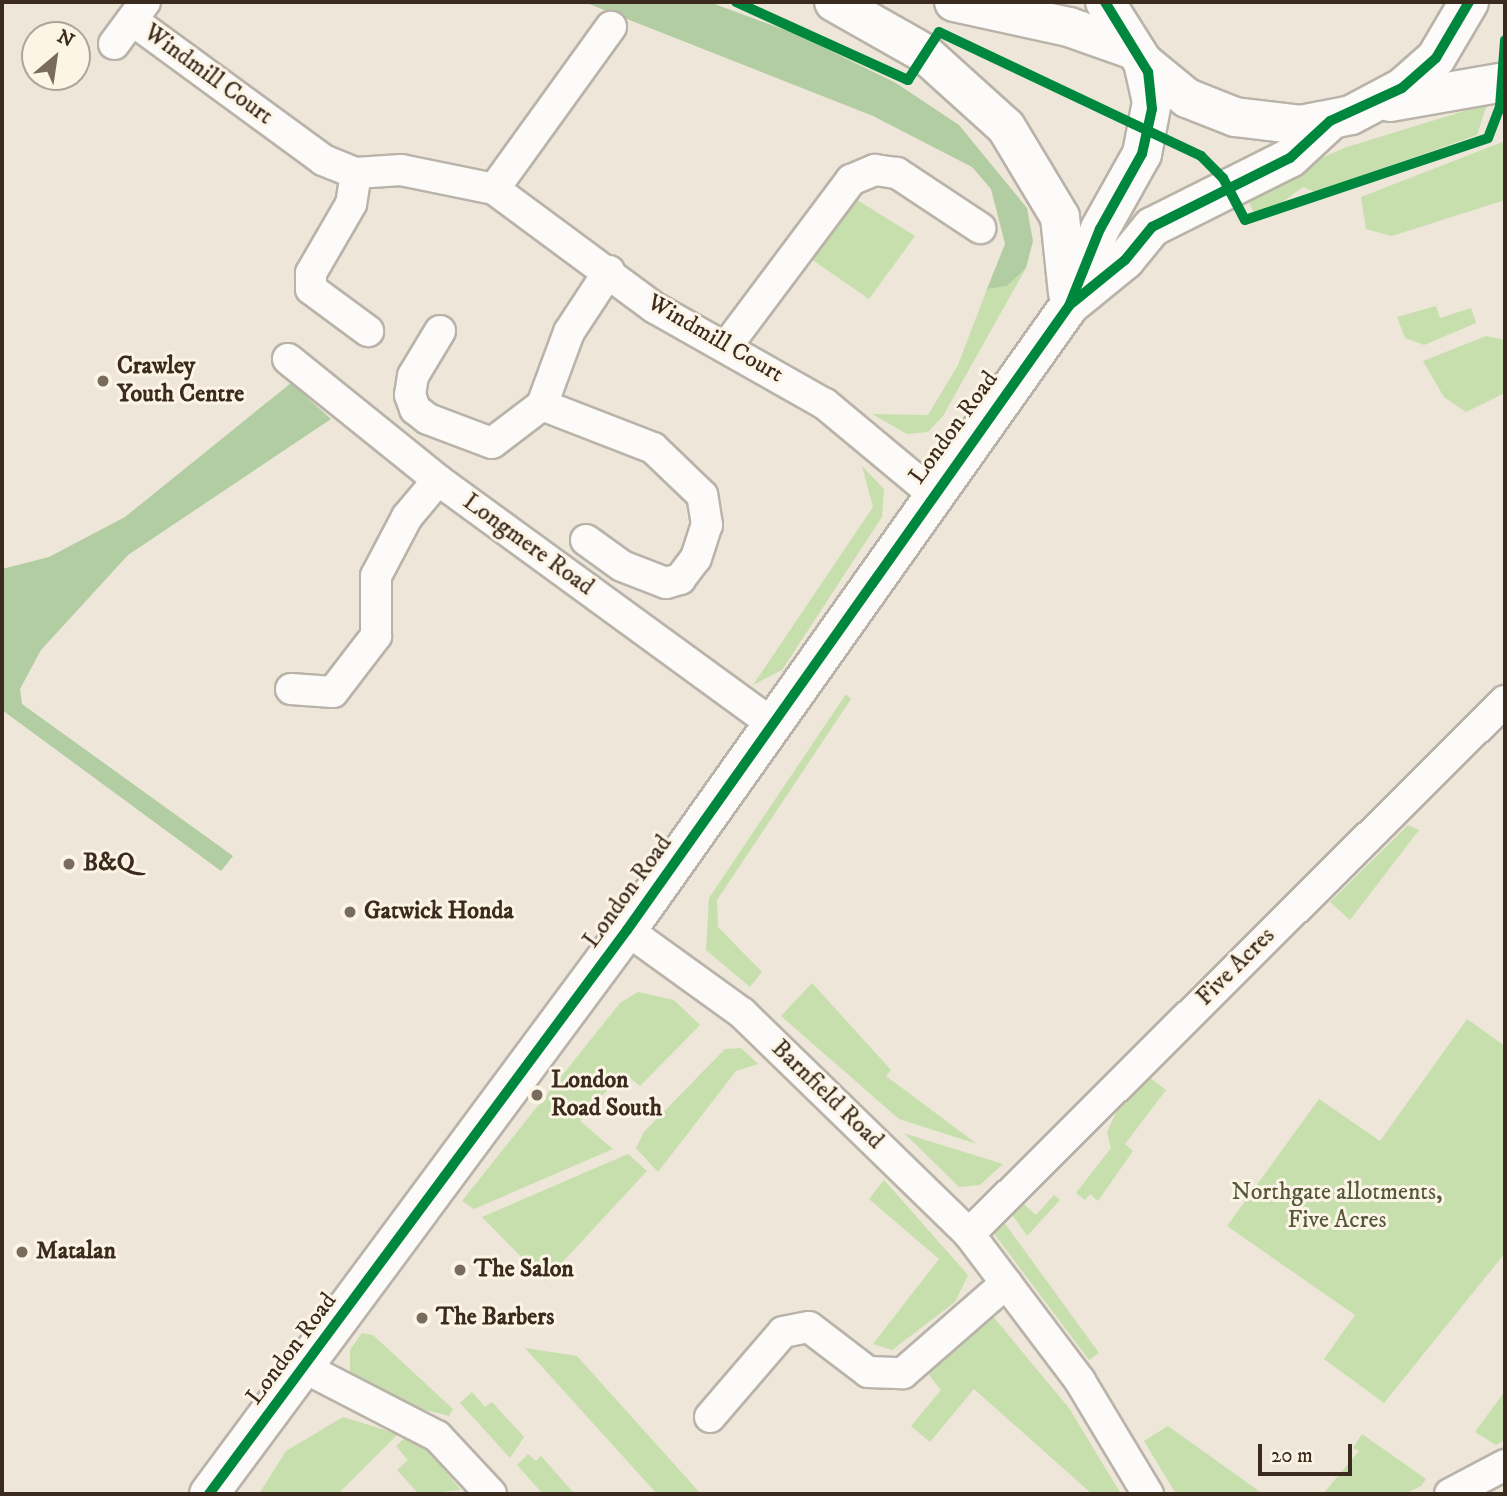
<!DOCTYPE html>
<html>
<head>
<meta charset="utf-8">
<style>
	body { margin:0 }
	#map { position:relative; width:1507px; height:1496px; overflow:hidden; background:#ede6d9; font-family:"IM FELL DW Pica",serif }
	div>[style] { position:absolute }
	.green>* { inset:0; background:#c6dfad }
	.forest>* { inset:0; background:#b3cda2 }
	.roads { filter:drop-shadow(2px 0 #b9b3a9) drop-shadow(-2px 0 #b9b3a9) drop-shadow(0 2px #b9b3a9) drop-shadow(0 -2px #b9b3a9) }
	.minor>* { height:30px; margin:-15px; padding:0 15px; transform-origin:15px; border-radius:15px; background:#fcfbf9 }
	.primary>* { height:38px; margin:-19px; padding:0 19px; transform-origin:19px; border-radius:19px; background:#fcfbf9 }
	.cycleway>* { height:10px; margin:-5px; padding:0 5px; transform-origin:5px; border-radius:5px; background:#00873e }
	.dots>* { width:19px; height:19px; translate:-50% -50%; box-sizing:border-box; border:4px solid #fcf5e5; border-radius:50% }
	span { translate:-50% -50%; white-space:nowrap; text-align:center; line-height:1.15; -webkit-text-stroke:6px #fcf5e5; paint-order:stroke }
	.street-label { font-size:24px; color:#3b2a1e }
	.poi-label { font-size:24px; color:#3b2a1e; font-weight:700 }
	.left { translate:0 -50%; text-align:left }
	.park-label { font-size:24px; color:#565639 }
	.frame { position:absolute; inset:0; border:4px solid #3b2a1e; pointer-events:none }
	.north { position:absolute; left:21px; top:21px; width:70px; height:70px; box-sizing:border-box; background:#fcf5e5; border:2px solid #afa495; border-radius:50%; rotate:29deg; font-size:19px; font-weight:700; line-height:28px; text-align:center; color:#3b2a1e }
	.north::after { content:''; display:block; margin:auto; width:24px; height:32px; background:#796c5f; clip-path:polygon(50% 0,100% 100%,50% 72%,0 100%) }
	.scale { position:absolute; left:1258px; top:1444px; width:94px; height:32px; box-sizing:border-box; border:4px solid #3b2a1e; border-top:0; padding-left:9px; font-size:21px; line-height:24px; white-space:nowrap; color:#3b2a1e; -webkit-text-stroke:5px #fcf5e5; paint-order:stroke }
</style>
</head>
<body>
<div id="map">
	<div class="green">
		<div style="clip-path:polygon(1487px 104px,1477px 135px,1315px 192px,1303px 187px,1277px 206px,1254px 212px,1242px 191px,1347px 147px)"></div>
		<div style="clip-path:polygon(1505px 141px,1505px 200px,1392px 236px,1366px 229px,1361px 197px)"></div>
		<div style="clip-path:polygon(854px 198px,915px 236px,869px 299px,807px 256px)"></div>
		<div style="clip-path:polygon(1026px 268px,943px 416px,928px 432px,907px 434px,872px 414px,928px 415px,958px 365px,987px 289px,1007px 286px)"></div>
		<div style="clip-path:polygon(1436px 306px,1440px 318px,1471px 308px,1476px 323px,1424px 345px,1405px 338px,1397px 317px)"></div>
		<div style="clip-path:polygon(1486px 336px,1505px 340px,1505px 393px,1466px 412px,1444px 397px,1423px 361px)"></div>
		<div style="clip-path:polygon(862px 466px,884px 489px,882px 517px,782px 670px,753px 685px,873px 507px)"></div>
		<div style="clip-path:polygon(846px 694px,851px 699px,717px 900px,718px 927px,762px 972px,750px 987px,706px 950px,709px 898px)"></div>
		<div style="clip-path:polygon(1408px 825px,1419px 830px,1350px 920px,1330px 902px)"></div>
		<div style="clip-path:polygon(812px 983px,891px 1070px,886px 1076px,977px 1144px,899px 1119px,781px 1016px)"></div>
		<div style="clip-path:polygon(638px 992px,674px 1000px,700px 1025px,640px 1086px,623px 1072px,580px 1121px,613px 1149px,474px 1209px,462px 1201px,620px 1003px)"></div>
		<div style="clip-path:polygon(1467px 1019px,1505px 1046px,1505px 1253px,1384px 1403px,1324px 1359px,1367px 1298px,1355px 1315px,1227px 1226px,1319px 1099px,1380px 1141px)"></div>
		<div style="clip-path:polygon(741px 1048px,758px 1064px,736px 1071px,658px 1172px,636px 1148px,644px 1132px,725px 1049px)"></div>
		<div style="clip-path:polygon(1148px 1076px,1166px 1090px,1125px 1144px,1133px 1151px,1098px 1201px,1090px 1194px,1085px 1200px,1076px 1193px,1111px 1148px,1107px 1132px,1121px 1102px)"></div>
		<div style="clip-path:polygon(904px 1133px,903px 1133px,1003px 1164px,980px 1185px,959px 1187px)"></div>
		<div style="clip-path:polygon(628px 1154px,647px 1171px,545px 1281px,482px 1217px)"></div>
		<div style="clip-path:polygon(884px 1180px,968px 1275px,955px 1302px,892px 1350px,873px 1344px,939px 1259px,869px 1199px)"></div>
		<div style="clip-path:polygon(1054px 1195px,1060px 1200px,1027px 1236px,1007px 1207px,1016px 1197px,1036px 1215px)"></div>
		<div style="clip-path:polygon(998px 1214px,1099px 1353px,1089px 1360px,986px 1223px)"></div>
		<div style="clip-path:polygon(991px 1314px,1069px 1408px,1121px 1494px,1092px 1494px,974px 1389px,930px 1442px,911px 1426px,941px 1390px,929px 1375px,932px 1362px)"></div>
		<div style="clip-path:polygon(362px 1333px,373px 1335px,453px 1409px,449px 1416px,382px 1399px,350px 1377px,350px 1350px)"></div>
		<div style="clip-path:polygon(525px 1348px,577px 1356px,701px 1494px,657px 1494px)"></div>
		<div style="clip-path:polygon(1505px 1391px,1505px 1440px,1496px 1445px,1475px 1432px)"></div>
		<div style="clip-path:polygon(472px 1392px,485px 1407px,492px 1402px,524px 1437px,510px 1458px,460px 1403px)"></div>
		<div style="clip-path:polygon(343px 1417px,398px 1434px,338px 1494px,259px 1494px,286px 1451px)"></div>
		<div style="clip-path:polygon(1168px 1426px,1263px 1494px,1176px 1494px,1144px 1441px)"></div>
		<div style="clip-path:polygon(1362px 1434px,1426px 1479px,1421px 1486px,1405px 1494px,1323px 1494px,1359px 1451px,1353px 1448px)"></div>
		<div style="clip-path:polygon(406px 1437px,427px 1450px,461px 1490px,419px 1494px,397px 1470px,408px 1460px,396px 1446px)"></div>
		<div style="clip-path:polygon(528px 1454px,536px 1461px,541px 1456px,573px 1492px,543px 1494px,517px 1465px)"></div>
	</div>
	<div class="forest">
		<div style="clip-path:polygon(584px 2px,709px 2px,796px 34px,896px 83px,959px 125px,1027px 208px,1033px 241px,1026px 268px,1007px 286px,987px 289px,1005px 244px,991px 189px,972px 167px,873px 116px)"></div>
		<div style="clip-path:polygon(291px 383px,331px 419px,128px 555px,41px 650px,20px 689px,22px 704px,233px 856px,221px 871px,2px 710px,2px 569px,49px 557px,125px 517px)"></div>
	</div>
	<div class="roads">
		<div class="minor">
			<div style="left:132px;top:20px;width:237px;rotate:36.2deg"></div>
			<div style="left:323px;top:160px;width:35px;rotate:22deg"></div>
			<div style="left:356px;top:173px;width:45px;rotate:-3.8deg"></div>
			<div style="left:401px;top:170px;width:95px;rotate:11.5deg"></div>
			<div style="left:494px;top:189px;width:200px;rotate:36.5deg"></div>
			<div style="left:655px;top:308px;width:195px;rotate:29.5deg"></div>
			<div style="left:825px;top:404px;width:139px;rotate:39.8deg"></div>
			<div style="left:114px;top:44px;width:52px;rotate:-53.6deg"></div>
			<div style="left:356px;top:173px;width:31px;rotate:99deg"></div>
			<div style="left:351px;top:204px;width:80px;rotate:120.1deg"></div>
			<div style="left:311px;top:273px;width:16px;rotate:90deg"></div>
			<div style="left:311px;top:289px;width:71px;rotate:36.4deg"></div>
			<div style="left:494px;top:189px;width:200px;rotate:-54.2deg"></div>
			<div style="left:440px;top:331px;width:52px;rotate:121deg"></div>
			<div style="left:413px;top:376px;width:19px;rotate:99deg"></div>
			<div style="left:410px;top:395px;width:15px;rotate:70deg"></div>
			<div style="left:415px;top:409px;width:16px;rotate:38deg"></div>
			<div style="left:428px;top:419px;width:68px;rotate:20.6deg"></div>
			<div style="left:492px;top:443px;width:63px;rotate:-37.2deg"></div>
			<div style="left:726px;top:347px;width:209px;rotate:-53.2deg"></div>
			<div style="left:851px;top:180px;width:26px;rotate:-23deg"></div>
			<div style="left:875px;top:170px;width:22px;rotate:8deg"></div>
			<div style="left:897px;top:173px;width:100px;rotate:33.5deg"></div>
			<div style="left:288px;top:359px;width:193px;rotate:38.9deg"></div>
			<div style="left:438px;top:480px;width:414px;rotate:36.1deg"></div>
			<div style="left:586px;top:540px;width:44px;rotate:35.8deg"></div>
			<div style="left:622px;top:566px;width:47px;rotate:21.1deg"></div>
			<div style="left:666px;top:583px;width:15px;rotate:-16deg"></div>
			<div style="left:680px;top:579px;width:26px;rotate:-53deg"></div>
			<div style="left:696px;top:558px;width:35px;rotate:-72deg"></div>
			<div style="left:707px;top:525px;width:30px;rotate:-99deg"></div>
			<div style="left:702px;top:495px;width:68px;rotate:-136.2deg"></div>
			<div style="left:653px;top:448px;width:119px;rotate:-158.8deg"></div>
			<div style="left:542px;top:405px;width:78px;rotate:-69.7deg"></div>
			<div style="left:569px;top:332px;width:73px;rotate:-56.7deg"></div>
			<div style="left:291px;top:689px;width:42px;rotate:4.1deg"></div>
			<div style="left:333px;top:692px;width:71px;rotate:-52.5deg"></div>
			<div style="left:376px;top:636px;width:60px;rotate:-90deg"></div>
			<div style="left:376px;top:576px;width:67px;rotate:-62.3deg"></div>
			<div style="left:407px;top:517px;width:48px;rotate:-50deg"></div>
			<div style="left:627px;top:930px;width:142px;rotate:35.8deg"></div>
			<div style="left:742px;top:1013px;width:317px;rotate:44.2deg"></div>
			<div style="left:969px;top:1234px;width:184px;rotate:52.9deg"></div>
			<div style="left:1080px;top:1381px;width:132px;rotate:59deg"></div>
			<div style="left:969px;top:1234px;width:756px;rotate:-44.84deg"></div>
			<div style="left:305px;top:1368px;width:148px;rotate:27.3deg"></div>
			<div style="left:437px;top:1436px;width:79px;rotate:47deg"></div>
			<div style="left:710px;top:1417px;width:112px;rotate:-49.3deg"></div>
			<div style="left:783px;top:1332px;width:26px;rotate:-11deg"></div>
			<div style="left:809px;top:1327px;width:74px;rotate:37.3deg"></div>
			<div style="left:868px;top:1372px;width:35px;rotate:2deg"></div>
			<div style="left:903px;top:1373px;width:137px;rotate:-41.1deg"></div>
			<div style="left:1450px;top:1494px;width:62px;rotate:-27.8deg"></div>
		</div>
		<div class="primary">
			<div style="left:834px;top:2px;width:103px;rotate:29.5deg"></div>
			<div style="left:924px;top:53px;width:110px;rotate:42.1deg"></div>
			<div style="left:1006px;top:127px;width:105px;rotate:59deg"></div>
			<div style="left:1060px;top:217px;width:76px;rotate:84deg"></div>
			<div style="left:954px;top:2px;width:118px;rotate:12.3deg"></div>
			<div style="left:1069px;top:27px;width:69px;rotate:19.5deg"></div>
			<div style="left:1105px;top:2px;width:71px;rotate:57.7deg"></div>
			<div style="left:1143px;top:62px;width:57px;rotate:39.3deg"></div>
			<div style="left:1187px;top:98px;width:52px;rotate:21.6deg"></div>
			<div style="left:1235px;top:117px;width:66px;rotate:6.9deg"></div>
			<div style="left:1301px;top:125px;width:51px;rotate:-11.3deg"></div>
			<div style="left:1351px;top:115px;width:58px;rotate:-27.9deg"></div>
			<div style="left:1402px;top:88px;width:45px;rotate:-41.4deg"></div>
			<div style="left:1436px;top:58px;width:65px;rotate:-59.5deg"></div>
			<div style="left:1390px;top:102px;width:117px;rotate:-9.9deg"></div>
			<div style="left:1071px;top:304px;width:70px;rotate:-39.2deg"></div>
			<div style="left:1125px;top:260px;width:43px;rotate:-50.7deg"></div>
			<div style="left:1152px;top:227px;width:154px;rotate:-26.6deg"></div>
			<div style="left:1290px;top:158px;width:54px;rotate:-42.8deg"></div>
			<div style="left:209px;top:1494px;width:702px;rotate:-53.46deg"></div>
			<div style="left:627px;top:930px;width:765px;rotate:-54.69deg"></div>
			<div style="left:1069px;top:306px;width:83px;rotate:-68.1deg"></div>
			<div style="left:1100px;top:229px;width:86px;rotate:-60.8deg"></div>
			<div style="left:1142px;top:154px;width:53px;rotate:-79.1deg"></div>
			<div style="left:1152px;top:102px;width:41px;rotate:-102.7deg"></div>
		</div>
	</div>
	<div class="cycleway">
		<div style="left:736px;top:2px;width:189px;rotate:24.4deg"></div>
		<div style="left:908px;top:80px;width:57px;rotate:-57.1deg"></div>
		<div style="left:939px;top:32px;width:290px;rotate:25.3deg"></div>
		<div style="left:1201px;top:156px;width:31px;rotate:45deg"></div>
		<div style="left:1223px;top:178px;width:47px;rotate:62.4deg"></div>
		<div style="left:1245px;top:220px;width:256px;rotate:-18.6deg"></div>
		<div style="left:1488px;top:138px;width:33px;rotate:-69deg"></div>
		<div style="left:1500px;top:107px;width:67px;rotate:-85.7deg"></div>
		<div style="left:1072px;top:303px;width:68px;rotate:-39.1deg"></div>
		<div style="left:1125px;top:260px;width:43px;rotate:-50.7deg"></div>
		<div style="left:1152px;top:227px;width:154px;rotate:-26.6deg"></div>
		<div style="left:1290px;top:158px;width:54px;rotate:-42.8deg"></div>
		<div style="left:1330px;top:121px;width:79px;rotate:-24.6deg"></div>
		<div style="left:1402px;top:88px;width:45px;rotate:-41.4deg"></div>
		<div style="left:1436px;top:58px;width:65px;rotate:-59.5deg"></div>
		<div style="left:209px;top:1494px;width:702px;rotate:-53.46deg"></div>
		<div style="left:627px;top:930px;width:765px;rotate:-54.69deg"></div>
		<div style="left:1069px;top:306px;width:83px;rotate:-68.1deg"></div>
		<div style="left:1100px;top:229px;width:86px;rotate:-60.8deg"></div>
		<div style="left:1142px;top:154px;width:46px;rotate:-77.5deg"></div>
		<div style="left:1152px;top:109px;width:37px;rotate:-96deg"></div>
		<div style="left:1148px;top:72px;width:82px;rotate:-121.6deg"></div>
	</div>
	<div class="dots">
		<div style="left:103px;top:381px;background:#796c5f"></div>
		<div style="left:69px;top:864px;background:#796c5f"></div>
		<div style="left:350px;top:912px;background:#796c5f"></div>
		<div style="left:537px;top:1095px;background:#796c5f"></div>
		<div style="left:22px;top:1252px;background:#796c5f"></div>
		<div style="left:460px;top:1270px;background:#796c5f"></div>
		<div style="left:422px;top:1318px;background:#796c5f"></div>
	</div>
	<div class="street-label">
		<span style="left:208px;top:75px;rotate:36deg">Windmill Court</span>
		<span style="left:715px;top:339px;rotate:30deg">Windmill Court</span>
		<span style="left:954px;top:428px;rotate:-54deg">London Road</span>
		<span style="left:528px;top:545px;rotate:36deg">Longmere Road</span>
		<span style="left:628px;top:892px;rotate:-54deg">London Road</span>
		<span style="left:1236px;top:967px;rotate:-45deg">Five Acres</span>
		<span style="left:827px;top:1095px;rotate:44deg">Barnfield Road</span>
		<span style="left:292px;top:1349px;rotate:-53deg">London Road</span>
	</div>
	<div class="poi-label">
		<span class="left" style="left:117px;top:381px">Crawley<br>Youth Centre</span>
		<span class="left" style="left:83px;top:864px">B&amp;Q</span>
		<span class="left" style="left:364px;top:912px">Gatwick Honda</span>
		<span class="left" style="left:551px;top:1095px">London<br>Road South</span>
		<span class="left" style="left:36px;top:1252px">Matalan</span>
		<span class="left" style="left:474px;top:1270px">The Salon</span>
		<span class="left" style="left:436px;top:1318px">The Barbers</span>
	</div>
	<div class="park-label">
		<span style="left:1337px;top:1207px">Northgate allotments,<br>Five Acres</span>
	</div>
	<div class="frame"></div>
	<div class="north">N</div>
	<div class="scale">20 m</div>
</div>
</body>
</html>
